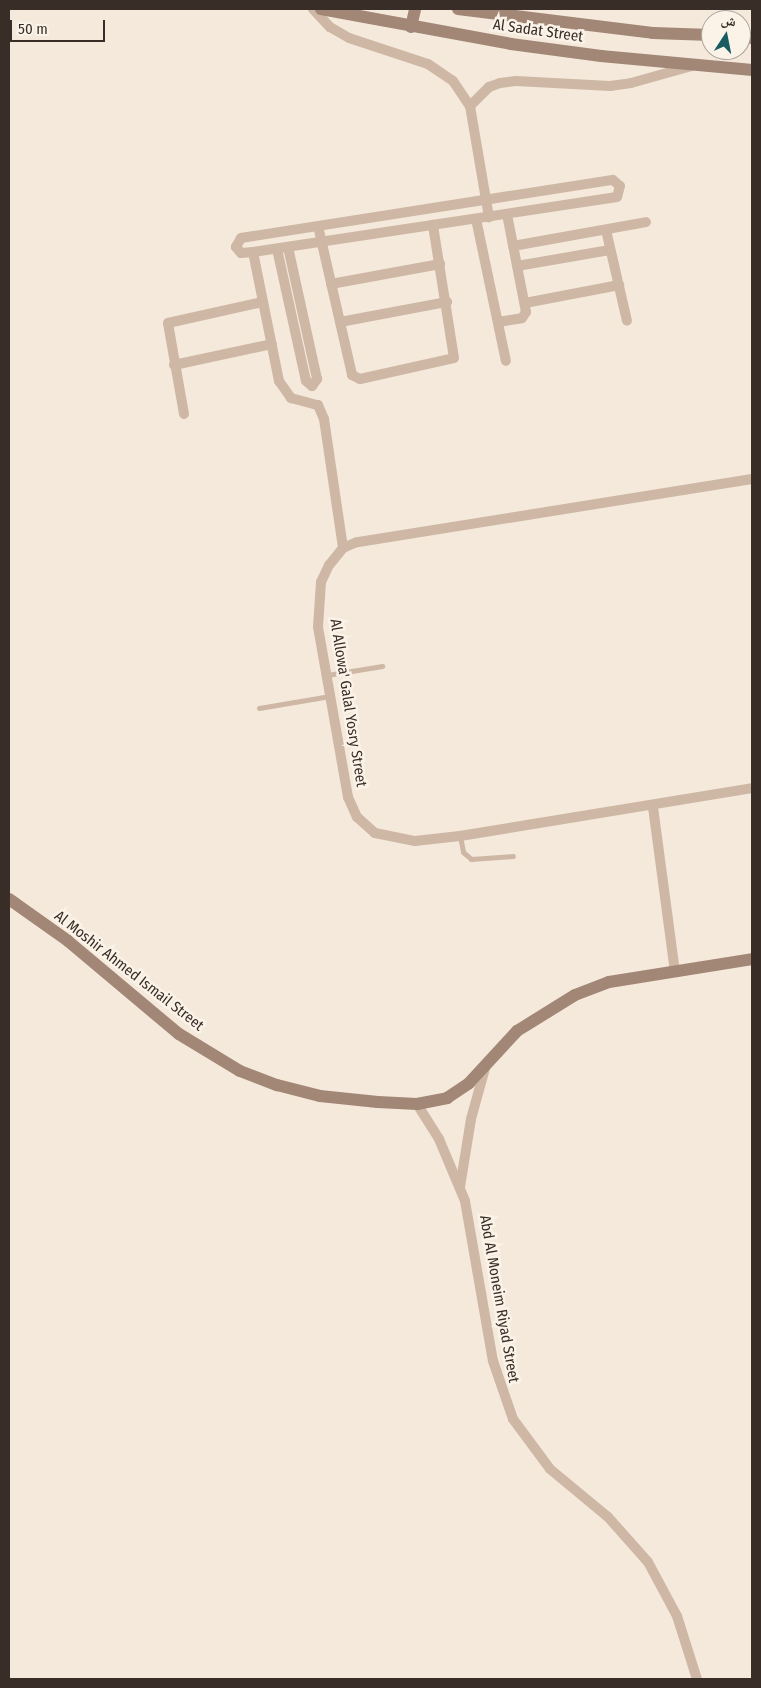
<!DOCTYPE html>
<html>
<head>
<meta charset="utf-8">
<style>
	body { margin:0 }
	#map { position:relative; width:761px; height:1688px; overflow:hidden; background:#f5e9db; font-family:"Fira Sans Condensed","Noto Naskh Arabic",sans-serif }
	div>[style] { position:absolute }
	.lane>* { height:5px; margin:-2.5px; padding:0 2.5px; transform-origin:2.5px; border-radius:2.5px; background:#ceb8a5 }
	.street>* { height:10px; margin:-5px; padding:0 5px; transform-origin:5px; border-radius:5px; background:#ceb8a5 }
	.secondary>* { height:12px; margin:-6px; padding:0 6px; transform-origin:6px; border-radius:6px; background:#a28676 }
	span { translate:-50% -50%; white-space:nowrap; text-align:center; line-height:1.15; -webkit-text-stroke:5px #fbf3e8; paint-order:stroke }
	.street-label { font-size:15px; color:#392d27 }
	.frame { position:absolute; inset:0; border:10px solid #392d27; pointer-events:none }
	.north { position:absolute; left:701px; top:10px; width:50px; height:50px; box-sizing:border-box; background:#fbf3e8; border:1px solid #ada49b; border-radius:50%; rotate:11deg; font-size:14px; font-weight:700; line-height:20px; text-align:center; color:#392d27 }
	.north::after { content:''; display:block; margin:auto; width:18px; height:22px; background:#185b60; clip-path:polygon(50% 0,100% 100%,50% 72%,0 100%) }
	.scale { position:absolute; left:10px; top:20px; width:95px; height:22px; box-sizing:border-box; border:2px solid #392d27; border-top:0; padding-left:6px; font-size:15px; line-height:18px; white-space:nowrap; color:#392d27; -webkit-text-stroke:4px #fbf3e8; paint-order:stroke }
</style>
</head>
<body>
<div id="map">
	<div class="lane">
		<div style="left:327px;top:675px;width:56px;rotate:-9.3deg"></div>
		<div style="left:259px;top:708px;width:72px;rotate:-9.6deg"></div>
		<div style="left:460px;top:836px;width:16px;rotate:79deg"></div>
		<div style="left:463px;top:852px;width:11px;rotate:41deg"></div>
		<div style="left:471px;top:859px;width:42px;rotate:-4.1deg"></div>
	</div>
	<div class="street">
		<div style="left:313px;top:9px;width:25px;rotate:47deg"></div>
		<div style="left:330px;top:27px;width:22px;rotate:30deg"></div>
		<div style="left:349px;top:38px;width:83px;rotate:18.2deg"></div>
		<div style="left:428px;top:64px;width:30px;rotate:34deg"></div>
		<div style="left:453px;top:81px;width:30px;rotate:56deg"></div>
		<div style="left:470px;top:106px;width:113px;rotate:80.3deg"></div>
		<div style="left:470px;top:106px;width:27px;rotate:-45deg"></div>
		<div style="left:489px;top:87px;width:12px;rotate:-20deg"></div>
		<div style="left:500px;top:83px;width:16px;rotate:-7deg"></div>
		<div style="left:516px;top:81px;width:94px;rotate:3deg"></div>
		<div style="left:610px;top:86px;width:21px;rotate:-8deg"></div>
		<div style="left:631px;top:83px;width:63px;rotate:-15.6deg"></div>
		<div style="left:613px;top:180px;width:9px;rotate:41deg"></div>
		<div style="left:620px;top:186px;width:11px;rotate:105deg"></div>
		<div style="left:617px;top:197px;width:368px;rotate:171.4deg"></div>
		<div style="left:253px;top:252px;width:12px;rotate:175deg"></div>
		<div style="left:241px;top:253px;width:8px;rotate:-130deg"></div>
		<div style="left:236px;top:247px;width:10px;rotate:-61deg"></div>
		<div style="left:241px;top:238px;width:376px;rotate:-8.9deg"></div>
		<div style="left:476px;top:219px;width:145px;rotate:78.1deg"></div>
		<div style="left:318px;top:226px;width:153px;rotate:77.1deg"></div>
		<div style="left:352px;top:375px;width:9px;rotate:27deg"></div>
		<div style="left:360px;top:379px;width:96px;rotate:-12.6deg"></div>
		<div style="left:454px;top:358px;width:135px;rotate:-99deg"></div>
		<div style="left:606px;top:230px;width:93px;rotate:77deg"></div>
		<div style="left:513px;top:246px;width:135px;rotate:-10.2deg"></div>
		<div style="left:277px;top:249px;width:135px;rotate:77.6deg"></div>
		<div style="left:306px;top:381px;width:8px;rotate:40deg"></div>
		<div style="left:312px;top:386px;width:9px;rotate:-54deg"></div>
		<div style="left:317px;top:379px;width:135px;rotate:-102.4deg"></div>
		<div style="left:253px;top:252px;width:132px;rotate:78.6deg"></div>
		<div style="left:279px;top:381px;width:21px;rotate:55deg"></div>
		<div style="left:291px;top:398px;width:28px;rotate:15deg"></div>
		<div style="left:318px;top:405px;width:15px;rotate:67deg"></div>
		<div style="left:324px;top:419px;width:130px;rotate:81.6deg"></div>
		<div style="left:517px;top:266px;width:94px;rotate:-9.8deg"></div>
		<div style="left:331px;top:284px;width:111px;rotate:-10.4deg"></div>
		<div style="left:525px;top:303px;width:96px;rotate:-10.8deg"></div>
		<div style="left:340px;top:322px;width:109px;rotate:-10.6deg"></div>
		<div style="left:498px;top:322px;width:24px;rotate:-9deg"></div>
		<div style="left:522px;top:318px;width:7px;rotate:-56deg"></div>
		<div style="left:526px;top:312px;width:100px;rotate:-101deg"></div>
		<div style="left:174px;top:365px;width:100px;rotate:-12.1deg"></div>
		<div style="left:184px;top:414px;width:92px;rotate:-100deg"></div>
		<div style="left:168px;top:323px;width:97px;rotate:-12.5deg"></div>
		<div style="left:752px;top:479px;width:400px;rotate:170.9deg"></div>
		<div style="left:357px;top:542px;width:15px;rotate:157deg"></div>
		<div style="left:343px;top:548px;width:22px;rotate:129deg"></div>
		<div style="left:329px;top:565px;width:19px;rotate:115deg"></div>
		<div style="left:321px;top:582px;width:45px;rotate:93.8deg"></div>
		<div style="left:318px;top:627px;width:173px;rotate:80deg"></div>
		<div style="left:348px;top:797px;width:22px;rotate:66deg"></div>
		<div style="left:357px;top:817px;width:24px;rotate:42deg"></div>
		<div style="left:375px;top:833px;width:41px;rotate:11.3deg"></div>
		<div style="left:415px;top:841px;width:45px;rotate:-6.3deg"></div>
		<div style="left:460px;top:836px;width:296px;rotate:-9.3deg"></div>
		<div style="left:653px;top:807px;width:166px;rotate:82.4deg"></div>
		<div style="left:417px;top:1104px;width:41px;rotate:57.8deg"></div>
		<div style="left:439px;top:1139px;width:67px;rotate:67.2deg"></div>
		<div style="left:465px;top:1201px;width:162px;rotate:80.1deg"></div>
		<div style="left:493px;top:1361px;width:61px;rotate:71deg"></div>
		<div style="left:513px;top:1419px;width:62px;rotate:53.5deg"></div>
		<div style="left:550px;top:1469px;width:75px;rotate:39.6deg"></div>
		<div style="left:608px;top:1517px;width:60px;rotate:48.4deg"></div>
		<div style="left:648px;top:1562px;width:61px;rotate:61.8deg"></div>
		<div style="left:677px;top:1616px;width:66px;rotate:72.4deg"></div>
		<div style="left:460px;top:1187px;width:69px;rotate:-80.8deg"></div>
		<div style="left:471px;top:1119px;width:56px;rotate:-74.5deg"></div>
	</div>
	<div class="secondary">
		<div style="left:321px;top:9px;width:193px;rotate:10.4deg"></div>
		<div style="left:511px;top:44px;width:91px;rotate:7.6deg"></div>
		<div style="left:601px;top:56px;width:152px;rotate:5.3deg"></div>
		<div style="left:458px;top:9px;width:196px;rotate:7deg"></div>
		<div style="left:653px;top:33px;width:58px;rotate:2deg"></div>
		<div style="left:411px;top:27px;width:18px;rotate:-77deg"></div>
		<div style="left:741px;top:37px;width:11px;rotate:5deg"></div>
		<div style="left:9px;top:899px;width:72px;rotate:35.4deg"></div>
		<div style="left:68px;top:941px;width:145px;rotate:40deg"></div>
		<div style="left:179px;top:1034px;width:71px;rotate:31.2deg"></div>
		<div style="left:240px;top:1071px;width:40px;rotate:21deg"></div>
		<div style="left:277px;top:1085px;width:44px;rotate:14.3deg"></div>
		<div style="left:320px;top:1096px;width:58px;rotate:5.9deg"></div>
		<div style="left:378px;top:1102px;width:39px;rotate:3deg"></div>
		<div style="left:417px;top:1104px;width:31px;rotate:-11deg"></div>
		<div style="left:447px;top:1098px;width:27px;rotate:-34deg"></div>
		<div style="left:469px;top:1083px;width:71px;rotate:-47.3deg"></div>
		<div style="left:517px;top:1031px;width:68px;rotate:-31.8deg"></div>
		<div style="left:575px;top:995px;width:36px;rotate:-21deg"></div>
		<div style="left:609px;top:982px;width:145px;rotate:-9.1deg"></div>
	</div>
	<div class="street-label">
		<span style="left:538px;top:31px;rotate:8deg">Al Sadat Street</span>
		<span style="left:348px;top:703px;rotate:81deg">Al Allowa' Galal Yosry Street</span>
		<span style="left:129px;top:971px;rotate:38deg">Al Moshir Ahmed Ismail Street</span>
		<span style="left:499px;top:1299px;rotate:80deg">Abd Al Moneim Riyad Street</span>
	</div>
	<div class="frame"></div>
	<div class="north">ش</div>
	<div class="scale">50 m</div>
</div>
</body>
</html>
